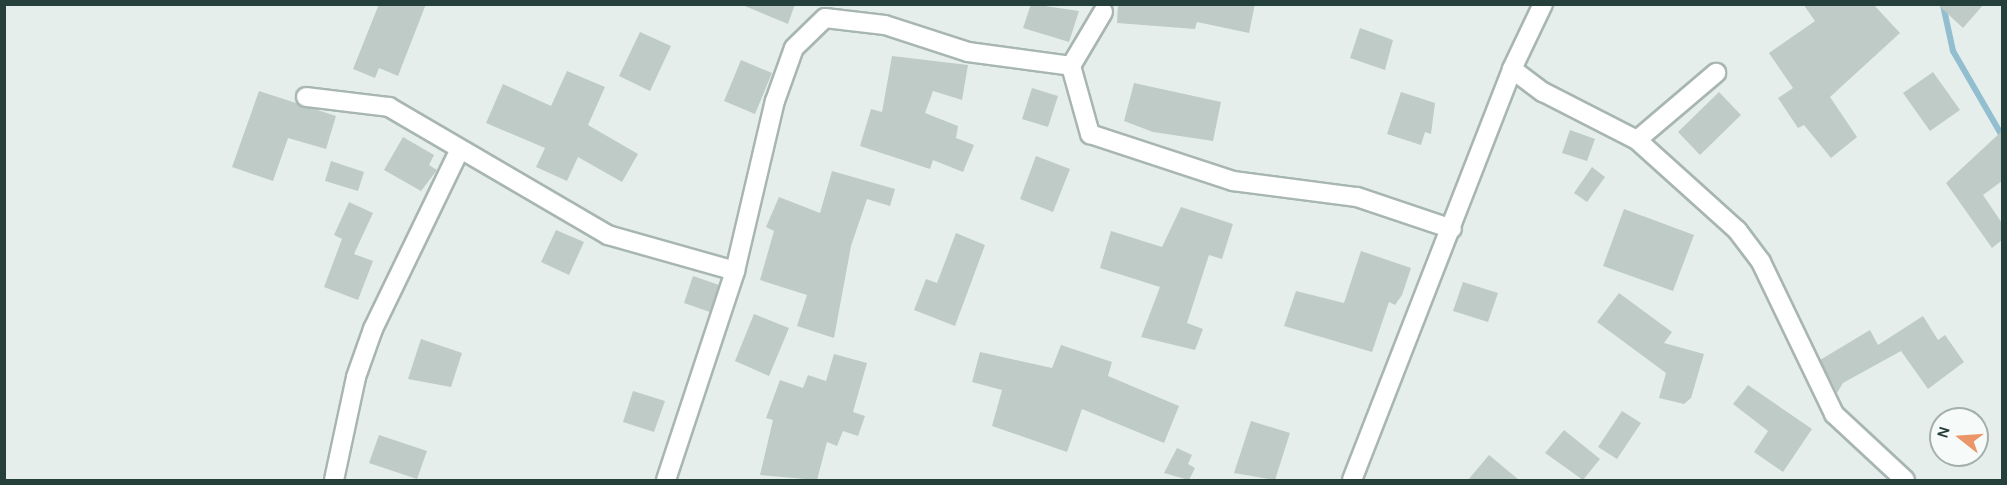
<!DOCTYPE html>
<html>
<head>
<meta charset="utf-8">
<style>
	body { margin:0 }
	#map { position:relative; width:2007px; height:485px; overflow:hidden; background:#e6eeeb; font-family:Karla,sans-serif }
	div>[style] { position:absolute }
	.stream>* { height:6px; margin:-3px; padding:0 3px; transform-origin:3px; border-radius:3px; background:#92becf }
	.building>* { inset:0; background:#becbc7 }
	.roads { filter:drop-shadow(2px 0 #a8b6b3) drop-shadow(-2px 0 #a8b6b3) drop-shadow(0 2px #a8b6b3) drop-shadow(0 -2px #a8b6b3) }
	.minor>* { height:18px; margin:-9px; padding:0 9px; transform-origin:9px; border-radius:9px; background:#fff }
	span { translate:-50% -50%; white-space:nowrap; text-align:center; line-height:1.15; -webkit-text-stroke:4.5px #f6faf9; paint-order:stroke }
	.frame { position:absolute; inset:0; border:6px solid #253f3b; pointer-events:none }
	.north { position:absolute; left:1929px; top:407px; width:60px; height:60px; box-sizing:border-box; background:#f6faf9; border:2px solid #a2afad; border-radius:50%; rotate:287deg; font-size:16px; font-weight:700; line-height:24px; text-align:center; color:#253f3b }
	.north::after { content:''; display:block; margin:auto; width:21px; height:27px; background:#ea9668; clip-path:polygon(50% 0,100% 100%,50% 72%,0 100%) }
</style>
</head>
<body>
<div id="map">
	<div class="stream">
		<div style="left:1943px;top:5px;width:47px;rotate:77.7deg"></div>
		<div style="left:1953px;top:51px;width:98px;rotate:60deg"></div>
	</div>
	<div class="building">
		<div style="clip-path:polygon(379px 4px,426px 4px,398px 76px,379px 68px,375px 78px,353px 69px)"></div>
		<div style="clip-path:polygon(740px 4px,795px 4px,788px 24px)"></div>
		<div style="clip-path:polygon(1031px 4px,1079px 11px,1069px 42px,1023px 28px)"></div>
		<div style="clip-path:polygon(1118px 4px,1255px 4px,1249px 33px,1197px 22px,1195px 29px,1117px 23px)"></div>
		<div style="clip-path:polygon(1803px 4px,1873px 4px,1900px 33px,1830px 97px,1857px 137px,1831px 158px,1804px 125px,1798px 128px,1778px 98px,1793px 88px,1769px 53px,1815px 21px)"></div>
		<div style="clip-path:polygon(1937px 4px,1984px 4px,1963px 28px)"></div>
		<div style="clip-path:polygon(1360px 28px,1393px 40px,1385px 70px,1350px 58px)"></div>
		<div style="clip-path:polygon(640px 32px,671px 46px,650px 91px,619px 76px)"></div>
		<div style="clip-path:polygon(892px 56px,968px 65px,962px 100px,933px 91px,925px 113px,958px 126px,956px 138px,974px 145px,963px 172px,933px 160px,930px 169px,860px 146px,871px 109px,882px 112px)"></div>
		<div style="clip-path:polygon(741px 60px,772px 73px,755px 114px,724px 101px)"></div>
		<div style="clip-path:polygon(567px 71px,605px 87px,588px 125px,638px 154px,622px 182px,578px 157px,567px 181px,536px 167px,545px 148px,486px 123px,503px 84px,551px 106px)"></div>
		<div style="clip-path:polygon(1933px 72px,1960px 110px,1930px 131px,1903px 93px)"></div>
		<div style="clip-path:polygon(1134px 83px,1221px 102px,1213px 141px,1153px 132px,1124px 121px)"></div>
		<div style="clip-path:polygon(1032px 88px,1058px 96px,1048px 127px,1022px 119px)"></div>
		<div style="clip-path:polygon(259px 91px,336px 116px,326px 149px,288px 138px,273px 181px,232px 167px)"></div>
		<div style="clip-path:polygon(1401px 92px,1435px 103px,1431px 134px,1425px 132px,1421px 145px,1387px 134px)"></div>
		<div style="clip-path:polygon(1719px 92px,1741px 115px,1700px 155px,1678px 132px)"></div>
		<div style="clip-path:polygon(1570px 130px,1595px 139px,1587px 161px,1562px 153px)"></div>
		<div style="clip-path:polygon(2002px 131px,2002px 181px,1983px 195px,2002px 223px,2002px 240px,1992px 248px,1946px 183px)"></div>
		<div style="clip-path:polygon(403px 137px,434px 155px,429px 165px,437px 170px,421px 191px,384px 170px)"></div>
		<div style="clip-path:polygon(1036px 156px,1070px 169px,1053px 212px,1020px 199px)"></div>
		<div style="clip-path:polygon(331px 161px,364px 172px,358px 191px,325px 181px)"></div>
		<div style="clip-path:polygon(1592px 167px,1605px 177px,1587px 202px,1574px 193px)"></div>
		<div style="clip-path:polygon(832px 171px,895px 189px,890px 206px,867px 199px,851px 246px,834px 338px,797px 326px,807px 295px,760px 280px,774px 231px,766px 227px,779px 197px,820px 213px)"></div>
		<div style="clip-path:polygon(349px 202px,373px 213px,354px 254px,373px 261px,358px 300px,324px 287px,342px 239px,334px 235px)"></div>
		<div style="clip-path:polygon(1181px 207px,1233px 224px,1222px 259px,1209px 255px,1187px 323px,1203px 329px,1195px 350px,1141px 337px,1160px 287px,1100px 268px,1111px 231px,1162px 247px)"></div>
		<div style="clip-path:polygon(1624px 209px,1694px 235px,1673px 291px,1603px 266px)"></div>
		<div style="clip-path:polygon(556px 230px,584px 242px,569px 275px,541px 262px)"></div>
		<div style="clip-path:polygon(956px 233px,985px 245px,955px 326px,914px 310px,926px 279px,937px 283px)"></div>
		<div style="clip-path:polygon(1361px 251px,1411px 268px,1402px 295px,1395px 305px,1389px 302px,1372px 352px,1284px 326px,1296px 291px,1344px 303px)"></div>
		<div style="clip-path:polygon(693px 276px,719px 285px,710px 312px,684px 303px)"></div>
		<div style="clip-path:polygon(1463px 282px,1498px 293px,1488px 322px,1453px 311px)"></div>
		<div style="clip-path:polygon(1619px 293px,1672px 332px,1664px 343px,1704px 354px,1691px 398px,1684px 404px,1659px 398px,1666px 373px,1597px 322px)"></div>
		<div style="clip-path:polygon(754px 314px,789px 328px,769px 376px,735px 361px)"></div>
		<div style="clip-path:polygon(1923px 316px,1938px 340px,1945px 335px,1964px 362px,1928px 389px,1901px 351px,1843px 383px,1837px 393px,1820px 360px,1870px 330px,1878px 345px)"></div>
		<div style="clip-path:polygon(421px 339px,462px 353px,451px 387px,408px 379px)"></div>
		<div style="clip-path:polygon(1061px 345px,1112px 362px,1108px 376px,1179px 406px,1164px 443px,1082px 409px,1067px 452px,992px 426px,1002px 390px,972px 382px,980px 352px,1052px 368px)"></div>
		<div style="clip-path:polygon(834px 354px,867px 363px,853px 412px,865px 416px,858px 436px,843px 431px,837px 446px,827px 442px,817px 480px,760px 475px,773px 420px,766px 418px,780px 380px,803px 388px,808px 375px,826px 381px)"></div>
		<div style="clip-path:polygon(1748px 385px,1812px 429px,1783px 472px,1754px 452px,1768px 431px,1733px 404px)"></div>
		<div style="clip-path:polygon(633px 391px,665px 401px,654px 432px,623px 422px)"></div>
		<div style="clip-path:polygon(1622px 411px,1641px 423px,1617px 459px,1598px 447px)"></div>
		<div style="clip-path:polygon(1251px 421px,1290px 433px,1275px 480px,1234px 473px)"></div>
		<div style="clip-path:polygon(1564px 430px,1600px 459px,1583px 480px,1545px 453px)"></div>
		<div style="clip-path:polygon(379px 435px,427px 451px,417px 479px,369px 463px)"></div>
		<div style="clip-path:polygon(1177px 448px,1192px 455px,1188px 464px,1195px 468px,1189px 480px,1164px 473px)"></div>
		<div style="clip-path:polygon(1489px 455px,1519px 480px,1468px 480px)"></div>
	</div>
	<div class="roads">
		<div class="minor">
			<div style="left:1103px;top:12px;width:63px;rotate:120.7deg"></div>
			<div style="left:1071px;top:66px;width:71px;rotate:74.4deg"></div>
			<div style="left:1090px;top:134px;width:151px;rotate:18.2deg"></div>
			<div style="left:1233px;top:181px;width:125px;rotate:7.4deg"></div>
			<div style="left:1357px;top:197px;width:100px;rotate:18.6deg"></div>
			<div style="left:1512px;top:69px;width:39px;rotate:37deg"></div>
			<div style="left:1543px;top:92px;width:106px;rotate:27.1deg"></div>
			<div style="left:1637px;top:140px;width:135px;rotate:42deg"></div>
			<div style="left:1737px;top:230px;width:40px;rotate:53deg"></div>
			<div style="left:1761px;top:262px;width:169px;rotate:64.3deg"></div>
			<div style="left:1834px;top:414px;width:97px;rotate:42.9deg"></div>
			<div style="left:306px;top:97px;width:84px;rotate:6.9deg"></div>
			<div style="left:389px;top:107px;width:254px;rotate:30.3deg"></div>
			<div style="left:608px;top:235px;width:132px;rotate:15.8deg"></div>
			<div style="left:1637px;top:140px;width:104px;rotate:-40.3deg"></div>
			<div style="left:334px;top:480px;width:105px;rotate:-77.9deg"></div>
			<div style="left:356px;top:377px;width:51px;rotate:-70.5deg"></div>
			<div style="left:373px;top:329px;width:198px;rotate:-64.2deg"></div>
			<div style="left:666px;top:480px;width:220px;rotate:-71.7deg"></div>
			<div style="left:735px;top:271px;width:175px;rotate:-76.8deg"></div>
			<div style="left:775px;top:101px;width:56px;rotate:-70.3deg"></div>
			<div style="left:794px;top:48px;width:43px;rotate:-44.1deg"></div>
			<div style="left:825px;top:18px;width:60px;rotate:6.7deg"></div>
			<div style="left:885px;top:25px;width:87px;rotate:18deg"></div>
			<div style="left:968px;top:52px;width:104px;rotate:7.7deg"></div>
			<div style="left:1352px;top:480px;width:441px;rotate:-68.7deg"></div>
			<div style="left:1512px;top:69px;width:72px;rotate:-64.5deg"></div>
		</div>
	</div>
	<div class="frame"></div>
	<div class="north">N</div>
</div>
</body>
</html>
